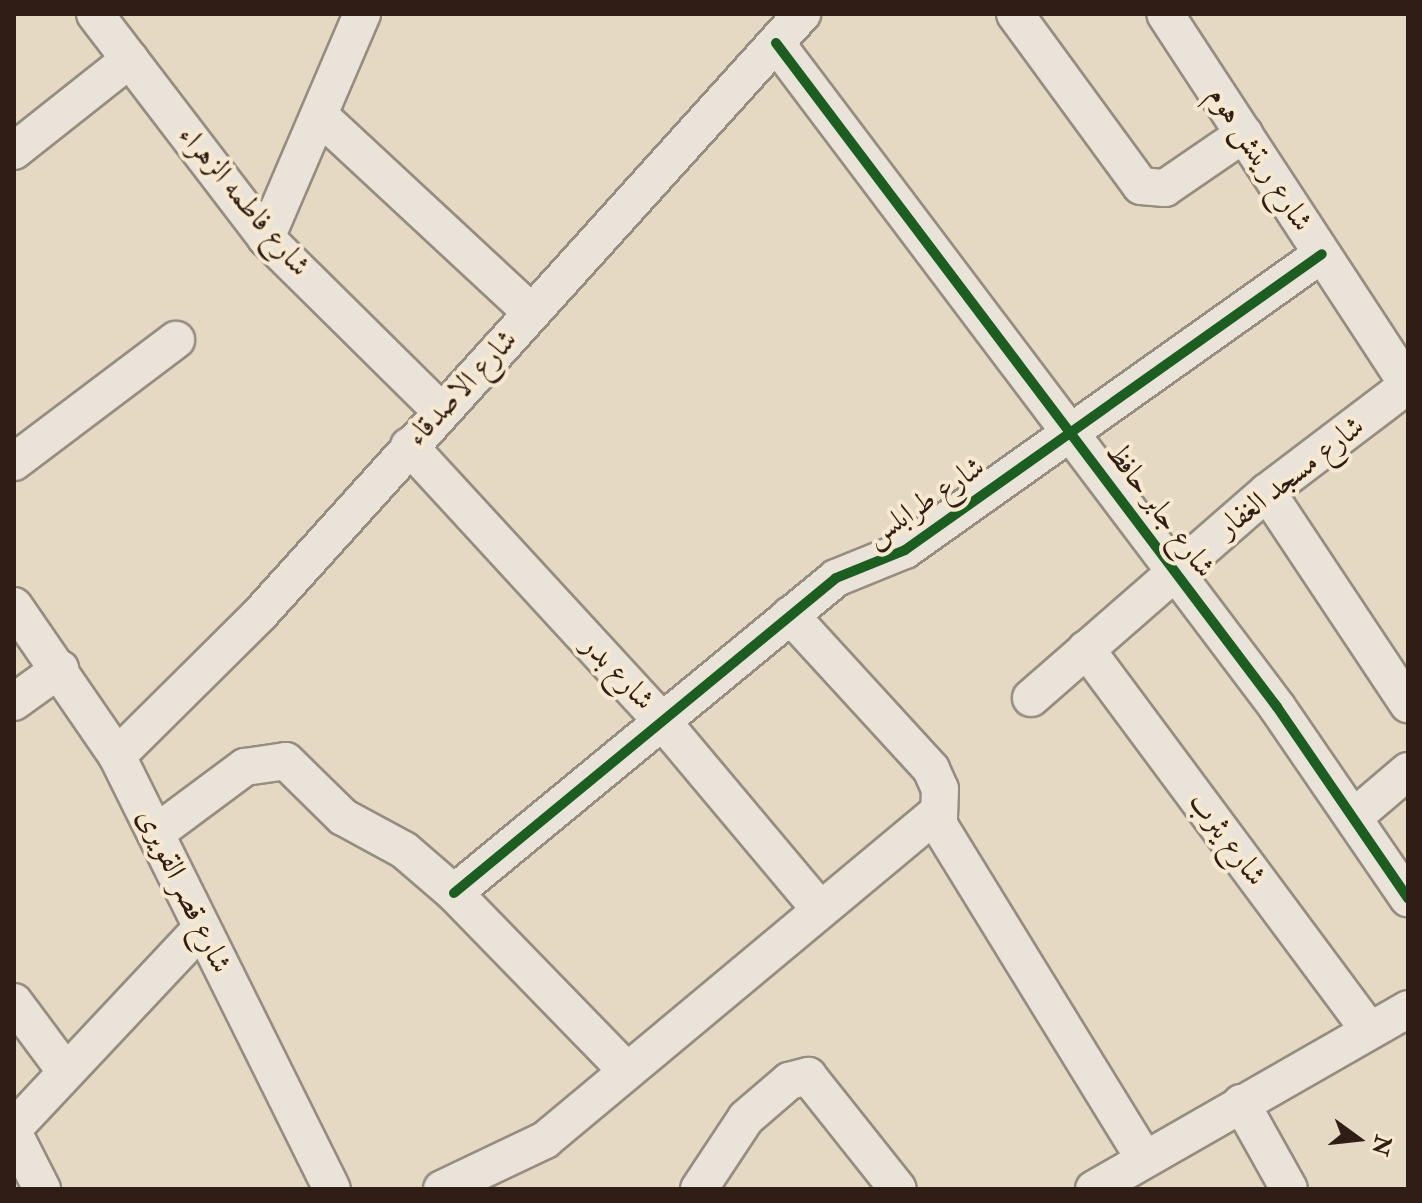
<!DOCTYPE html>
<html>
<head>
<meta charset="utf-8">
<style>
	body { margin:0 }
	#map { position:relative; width:1422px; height:1203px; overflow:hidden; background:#e5d9c4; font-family:"IM FELL Double Pica",Amiri,serif }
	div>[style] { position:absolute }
	.roads { filter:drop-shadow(2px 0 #968d80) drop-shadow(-2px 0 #968d80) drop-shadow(0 2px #968d80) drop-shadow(0 -2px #968d80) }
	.minor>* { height:36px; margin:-18px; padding:0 18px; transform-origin:18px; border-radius:18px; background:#e9e3d9 }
	.cycleway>* { height:10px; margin:-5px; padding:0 5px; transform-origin:5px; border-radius:5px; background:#1b5e20 }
	span { translate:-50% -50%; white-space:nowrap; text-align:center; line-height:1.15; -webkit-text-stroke:8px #f7e9d0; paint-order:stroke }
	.street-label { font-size:30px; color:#301d16 }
	.frame { position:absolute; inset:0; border:16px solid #301d16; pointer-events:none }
	.north { position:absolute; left:1318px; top:1099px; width:80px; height:80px; -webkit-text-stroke:6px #f7e9d0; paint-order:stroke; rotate:105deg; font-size:22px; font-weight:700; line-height:32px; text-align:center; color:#301d16 }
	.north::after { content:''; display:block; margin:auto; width:28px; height:36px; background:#301d16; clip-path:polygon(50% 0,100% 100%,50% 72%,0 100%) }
</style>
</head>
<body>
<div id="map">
	<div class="roads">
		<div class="minor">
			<div style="left:95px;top:14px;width:282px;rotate:52.6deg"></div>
			<div style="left:266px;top:238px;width:246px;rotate:44.7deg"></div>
			<div style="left:1015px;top:14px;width:213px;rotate:53.8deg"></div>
			<div style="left:1141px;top:186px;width:24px;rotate:5deg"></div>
			<div style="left:1165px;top:188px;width:96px;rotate:-34.4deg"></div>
			<div style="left:776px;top:43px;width:832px;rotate:52.96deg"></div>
			<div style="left:1277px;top:707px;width:232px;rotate:55.6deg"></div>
			<div style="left:320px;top:116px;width:289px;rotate:42.9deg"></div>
			<div style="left:14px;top:151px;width:148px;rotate:-38.4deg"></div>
			<div style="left:266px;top:238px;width:244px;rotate:-66.8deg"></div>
			<div style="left:409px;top:446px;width:374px;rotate:47.4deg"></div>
			<div style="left:662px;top:721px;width:244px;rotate:50deg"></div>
			<div style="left:14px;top:462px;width:203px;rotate:-37deg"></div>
			<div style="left:1267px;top:492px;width:255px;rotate:56.4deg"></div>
			<div style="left:14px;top:606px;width:182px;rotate:55.5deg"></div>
			<div style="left:117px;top:756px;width:483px;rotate:63.6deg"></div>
			<div style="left:790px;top:615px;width:209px;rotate:47.5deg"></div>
			<div style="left:931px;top:769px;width:22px;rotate:66deg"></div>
			<div style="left:940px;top:789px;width:36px;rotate:92deg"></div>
			<div style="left:939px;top:825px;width:391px;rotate:58.4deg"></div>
			<div style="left:1086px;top:649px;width:475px;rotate:53.4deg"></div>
			<div style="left:1031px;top:698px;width:313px;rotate:-41.1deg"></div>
			<div style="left:1267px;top:492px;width:177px;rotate:-37.2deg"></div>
			<div style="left:1408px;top:385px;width:443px;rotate:-123.2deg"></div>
			<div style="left:14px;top:702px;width:57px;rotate:-35.7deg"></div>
			<div style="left:117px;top:756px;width:202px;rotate:-44.8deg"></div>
			<div style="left:260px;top:614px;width:809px;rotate:-47.91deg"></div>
			<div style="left:1354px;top:817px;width:71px;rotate:-40.4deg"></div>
			<div style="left:156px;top:833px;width:111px;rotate:-36.6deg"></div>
			<div style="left:245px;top:767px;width:41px;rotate:-8.3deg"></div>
			<div style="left:286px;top:761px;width:80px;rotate:44.5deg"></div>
			<div style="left:343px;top:817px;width:69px;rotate:28.4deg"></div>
			<div style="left:404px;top:850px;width:66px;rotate:40.7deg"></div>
			<div style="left:454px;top:893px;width:248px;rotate:45.8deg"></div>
			<div style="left:454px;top:893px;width:495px;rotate:-39.5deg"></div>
			<div style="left:836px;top:578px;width:74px;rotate:-22.1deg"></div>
			<div style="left:905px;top:550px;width:511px;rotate:-35.37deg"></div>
			<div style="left:14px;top:1002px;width:87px;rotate:53.4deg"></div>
			<div style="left:1241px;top:1103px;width:98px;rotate:60.8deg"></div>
			<div style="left:14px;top:1128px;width:270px;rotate:-46.8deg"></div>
			<div style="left:14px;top:1134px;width:62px;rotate:63deg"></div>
			<div style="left:442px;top:1189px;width:114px;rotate:-25.4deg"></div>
			<div style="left:545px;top:1140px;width:510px;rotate:-39.83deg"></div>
			<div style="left:699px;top:1189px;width:85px;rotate:-56.5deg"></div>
			<div style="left:746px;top:1118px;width:57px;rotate:-40.7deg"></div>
			<div style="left:789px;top:1081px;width:20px;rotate:-15deg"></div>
			<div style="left:808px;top:1076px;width:144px;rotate:51.5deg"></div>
			<div style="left:1094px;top:1189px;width:362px;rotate:-29.8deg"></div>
		</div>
	</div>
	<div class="cycleway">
		<div style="left:776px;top:43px;width:832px;rotate:52.96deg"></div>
		<div style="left:1277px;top:707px;width:232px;rotate:55.6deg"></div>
		<div style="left:454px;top:893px;width:495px;rotate:-39.5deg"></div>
		<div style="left:836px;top:578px;width:74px;rotate:-22.1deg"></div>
		<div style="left:905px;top:550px;width:511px;rotate:-35.37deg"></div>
	</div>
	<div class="street-label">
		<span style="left:1260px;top:159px;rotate:57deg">شارع ريتش هوم</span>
		<span style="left:244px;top:201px;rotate:50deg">شارع فاطمه الزهراء</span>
		<span style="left:462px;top:388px;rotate:-47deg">شارع الاصدقاء</span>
		<span style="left:1291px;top:477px;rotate:-38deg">شارع مسجد الغفار</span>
		<span style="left:925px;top:502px;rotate:-34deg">شارع طرابلس</span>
		<span style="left:1160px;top:510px;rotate:53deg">شارع جابر حافظ</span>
		<span style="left:618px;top:673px;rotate:47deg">شارع بدر</span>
		<span style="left:1227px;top:839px;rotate:53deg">شارع يثرب</span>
		<span style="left:184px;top:891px;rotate:64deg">شارع قصر القويرى</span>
	</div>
	<div class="frame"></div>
	<div class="north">N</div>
</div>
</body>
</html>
